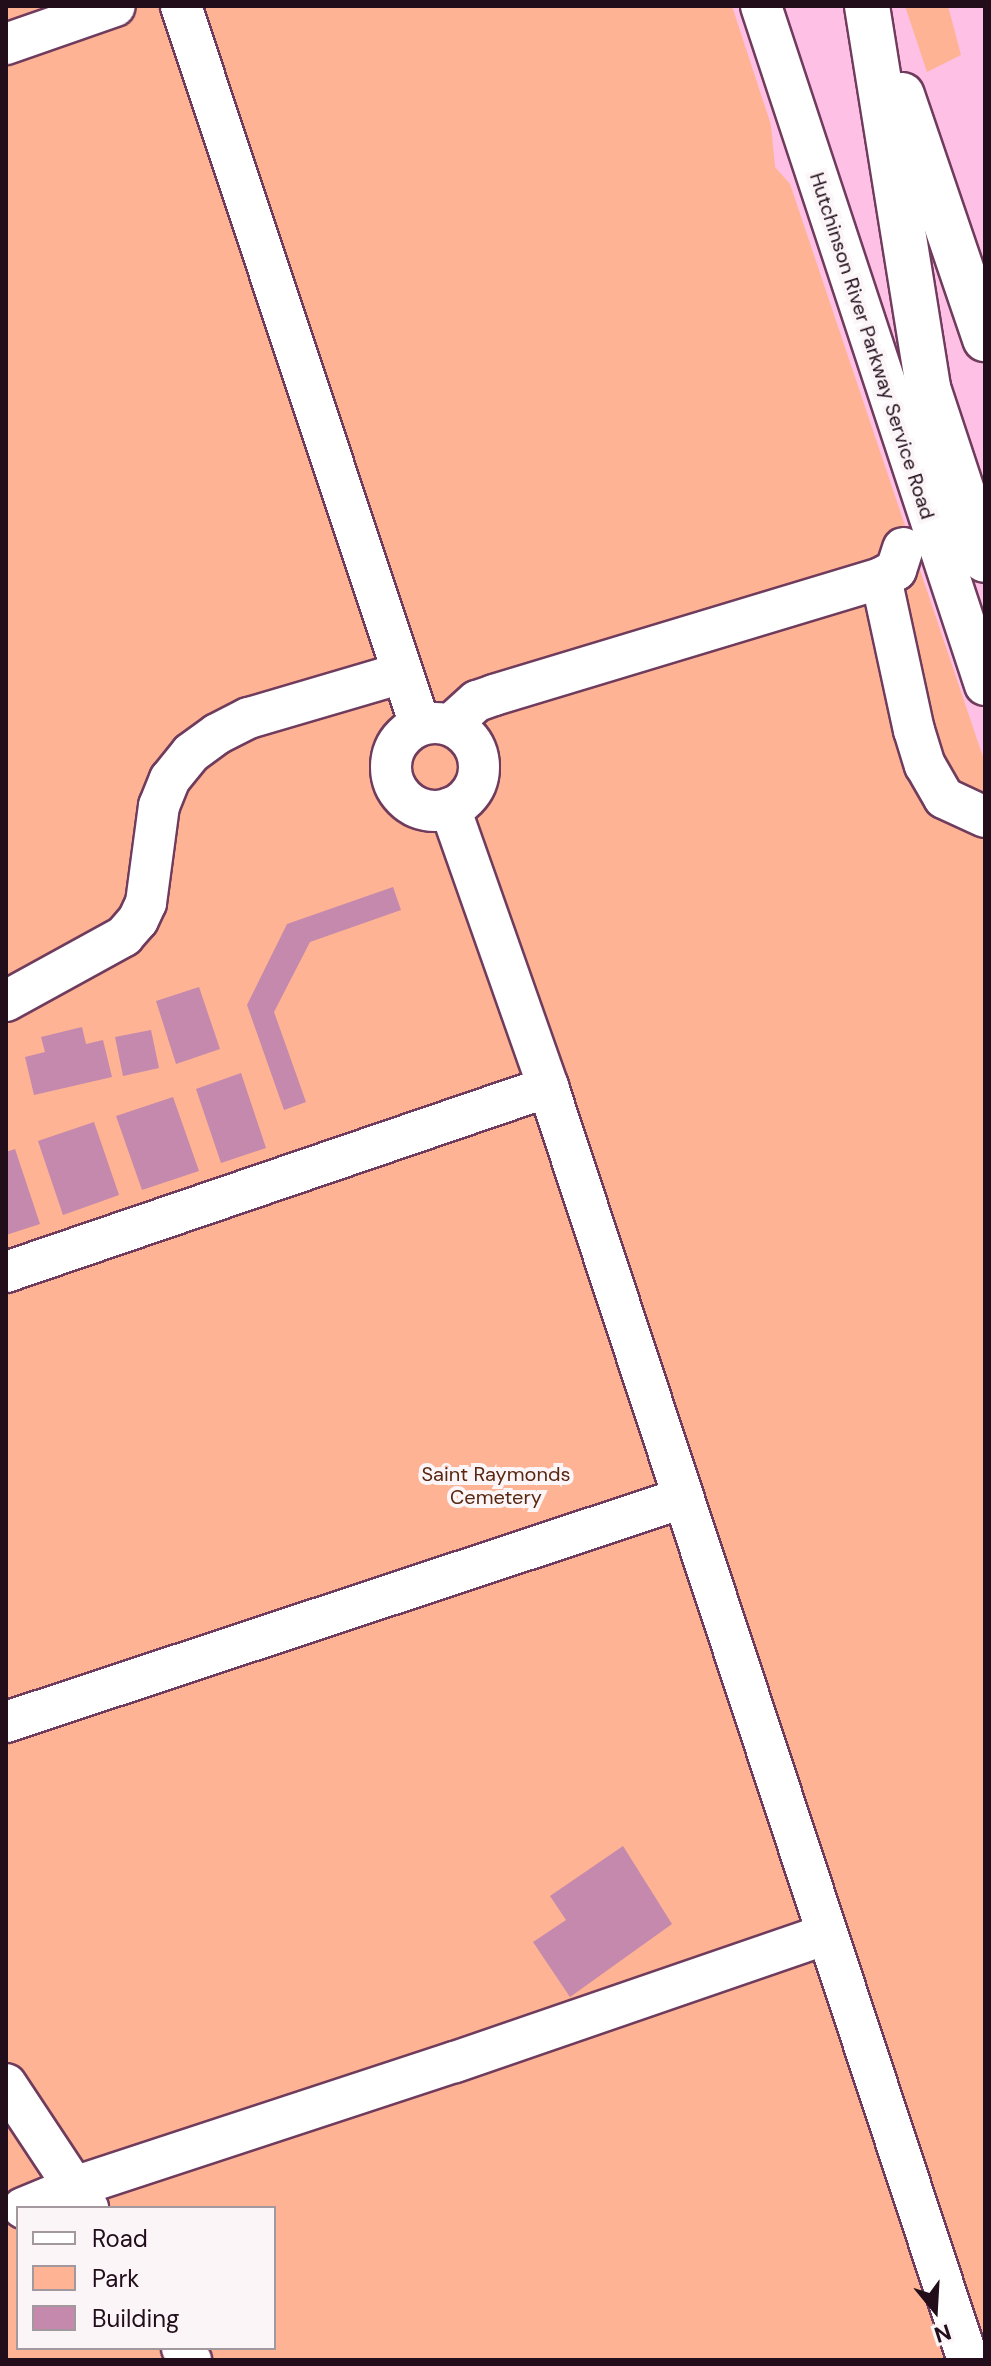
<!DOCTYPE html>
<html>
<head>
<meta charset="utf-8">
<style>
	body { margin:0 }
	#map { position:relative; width:991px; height:2366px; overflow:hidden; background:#ffc0e5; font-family:"DM Sans",sans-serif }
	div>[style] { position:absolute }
	.green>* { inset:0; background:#fdb394 }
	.building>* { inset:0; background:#c489ac }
	.roads { filter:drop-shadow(2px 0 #703c5d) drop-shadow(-2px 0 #703c5d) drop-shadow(0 2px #703c5d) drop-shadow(0 -2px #703c5d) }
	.minor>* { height:40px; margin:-20px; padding:0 20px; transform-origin:20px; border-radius:20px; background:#fff }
	.minor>.ring { margin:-20px; padding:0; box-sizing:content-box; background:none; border:40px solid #fff; border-radius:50% }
	.highway>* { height:44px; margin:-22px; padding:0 22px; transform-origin:22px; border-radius:22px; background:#fff }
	span { translate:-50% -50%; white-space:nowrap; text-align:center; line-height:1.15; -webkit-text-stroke:8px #fbf5f8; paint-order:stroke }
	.street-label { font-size:20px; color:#220d1a }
	.park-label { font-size:20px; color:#59260f }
	.frame { position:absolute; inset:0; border:8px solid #220d1a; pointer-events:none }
	.legend { position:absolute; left:16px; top:2206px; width:260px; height:144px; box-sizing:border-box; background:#fbf5f8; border:2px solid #a4989f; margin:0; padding:10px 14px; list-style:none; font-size:24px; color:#220d1a }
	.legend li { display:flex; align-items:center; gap:16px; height:40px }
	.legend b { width:40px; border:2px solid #a4989f }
	.north { position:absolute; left:895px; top:2270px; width:80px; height:80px; -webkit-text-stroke:6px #fbf5f8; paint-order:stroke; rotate:162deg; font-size:22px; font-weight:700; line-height:32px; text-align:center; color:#220d1a }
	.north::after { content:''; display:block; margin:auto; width:28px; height:36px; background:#220d1a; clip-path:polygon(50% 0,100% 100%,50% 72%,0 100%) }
</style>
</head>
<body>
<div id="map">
	<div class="green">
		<div style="clip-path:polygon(evenodd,6px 6px,732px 6px,771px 125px,775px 167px,790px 184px,985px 763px,985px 2360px,6px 2360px,6px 6px,18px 2208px,274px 2208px,274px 2348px,18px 2348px,18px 2208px)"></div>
		<div style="clip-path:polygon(905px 6px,948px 6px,961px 55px,927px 72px)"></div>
	</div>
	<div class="building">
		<div style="clip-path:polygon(393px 887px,401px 910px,310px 942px,274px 1012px,306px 1102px,284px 1110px,247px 1005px,287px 924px)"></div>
		<div style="clip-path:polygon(199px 987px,220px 1049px,176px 1064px,156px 1001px)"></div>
		<div style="clip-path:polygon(82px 1027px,86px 1044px,103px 1040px,112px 1077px,34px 1095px,25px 1057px,45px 1052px,41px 1037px)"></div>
		<div style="clip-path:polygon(151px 1030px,159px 1068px,123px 1076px,115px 1037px)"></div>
		<div style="clip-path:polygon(241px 1073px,266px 1148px,221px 1163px,196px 1089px)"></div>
		<div style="clip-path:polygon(173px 1097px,199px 1171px,142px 1190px,116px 1116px)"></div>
		<div style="clip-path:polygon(94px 1122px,119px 1195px,63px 1215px,38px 1141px)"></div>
		<div style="clip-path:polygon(15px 1149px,40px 1224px,6px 1235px,6px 1152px)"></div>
		<div style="clip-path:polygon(623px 1846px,672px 1924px,570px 1997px,533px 1942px,566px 1920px,550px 1896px)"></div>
	</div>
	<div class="roads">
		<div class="minor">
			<div style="left:181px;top:6px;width:758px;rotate:71.61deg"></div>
			<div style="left:761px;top:6px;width:715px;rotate:71.74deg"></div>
			<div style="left:6px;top:44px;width:115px;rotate:-19.2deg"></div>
			<div style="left:881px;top:578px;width:156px;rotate:77.8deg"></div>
			<div style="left:914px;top:730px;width:37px;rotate:73deg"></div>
			<div style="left:925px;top:765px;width:38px;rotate:60deg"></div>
			<div style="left:944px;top:798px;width:45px;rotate:24.9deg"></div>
			<div class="ring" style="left:391px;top:723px;width:48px;height:48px"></div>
			<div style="left:450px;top:725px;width:36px;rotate:-42deg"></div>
			<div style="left:477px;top:701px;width:18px;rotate:-19deg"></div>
			<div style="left:494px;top:695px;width:404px;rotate:-16.8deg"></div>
			<div style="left:881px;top:578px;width:17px;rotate:-28deg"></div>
			<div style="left:896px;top:570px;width:23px;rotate:-72deg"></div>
			<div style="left:450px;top:808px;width:296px;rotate:70.6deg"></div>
			<div style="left:548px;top:1087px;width:1340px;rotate:71.74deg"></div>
			<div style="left:6px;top:1001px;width:135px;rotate:-28.8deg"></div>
			<div style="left:124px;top:936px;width:21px;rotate:-49deg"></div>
			<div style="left:138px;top:920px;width:19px;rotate:-65deg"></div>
			<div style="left:146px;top:903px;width:98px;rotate:-82.4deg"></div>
			<div style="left:159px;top:806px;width:29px;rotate:-68deg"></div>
			<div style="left:170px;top:779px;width:33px;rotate:-51deg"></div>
			<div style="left:191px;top:753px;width:32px;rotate:-36deg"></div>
			<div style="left:217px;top:734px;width:36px;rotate:-27deg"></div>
			<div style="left:249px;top:718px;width:159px;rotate:-16.4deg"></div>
			<div style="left:6px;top:1272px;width:573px;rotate:-18.85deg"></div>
			<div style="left:6px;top:1722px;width:713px;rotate:-18.31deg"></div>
			<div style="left:6px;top:2084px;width:149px;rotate:56.5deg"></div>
			<div style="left:23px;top:2208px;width:55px;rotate:-22.4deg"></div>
			<div style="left:74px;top:2187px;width:401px;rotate:-18.2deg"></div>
			<div style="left:455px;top:2062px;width:393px;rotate:-19deg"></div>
			<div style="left:182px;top:2348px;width:15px;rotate:53deg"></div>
		</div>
		<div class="highway">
			<div style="left:867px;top:6px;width:387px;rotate:80.9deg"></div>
			<div style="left:928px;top:388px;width:181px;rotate:71.7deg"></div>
			<div style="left:902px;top:95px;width:258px;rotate:71.2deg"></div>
		</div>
	</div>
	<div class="street-label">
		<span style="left:872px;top:346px;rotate:72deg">Hutchinson River Parkway Service Road</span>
	</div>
	<div class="park-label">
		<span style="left:496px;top:1486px">Saint Raymonds<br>Cemetery</span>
	</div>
	<div class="frame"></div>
	<ul class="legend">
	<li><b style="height:10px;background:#fff"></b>Road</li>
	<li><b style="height:22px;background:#fdb394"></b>Park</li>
	<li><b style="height:22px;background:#c489ac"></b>Building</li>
	</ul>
	<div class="north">N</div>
</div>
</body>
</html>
